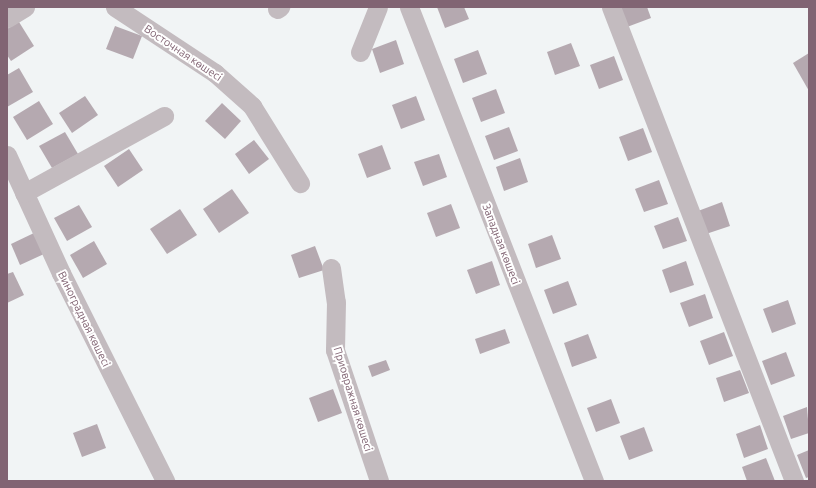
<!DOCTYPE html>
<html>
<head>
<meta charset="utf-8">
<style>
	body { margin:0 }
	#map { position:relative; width:816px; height:488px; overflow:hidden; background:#f1f4f5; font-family:Ubuntu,sans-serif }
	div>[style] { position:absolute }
	.building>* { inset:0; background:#b5a9b0 }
	.minor>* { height:19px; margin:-9.5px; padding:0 9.5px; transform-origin:9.5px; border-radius:9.5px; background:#c3bbbf }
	span { translate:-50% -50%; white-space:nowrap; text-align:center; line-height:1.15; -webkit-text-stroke:4px #fff; paint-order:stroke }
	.street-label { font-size:11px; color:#816473 }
	.frame { position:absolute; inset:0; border:8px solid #816473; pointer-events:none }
</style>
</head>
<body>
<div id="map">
	<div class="building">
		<div style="clip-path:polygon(437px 7px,464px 7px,469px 19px,445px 28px)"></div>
		<div style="clip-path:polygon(619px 7px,647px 7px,651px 18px,627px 27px)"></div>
		<div style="clip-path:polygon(19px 22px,34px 46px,11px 61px,7px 55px,7px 29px)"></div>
		<div style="clip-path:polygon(115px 26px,142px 36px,133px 59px,106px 49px)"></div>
		<div style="clip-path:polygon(396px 40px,404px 64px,380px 73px,372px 49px)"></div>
		<div style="clip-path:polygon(571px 43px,580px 66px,555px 75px,547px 52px)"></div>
		<div style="clip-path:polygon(478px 50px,487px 74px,463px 83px,454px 59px)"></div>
		<div style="clip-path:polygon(809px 53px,809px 91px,793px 63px)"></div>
		<div style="clip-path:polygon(614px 56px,623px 80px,599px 89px,590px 65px)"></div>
		<div style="clip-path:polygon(19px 68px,33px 92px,7px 107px,7px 75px)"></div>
		<div style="clip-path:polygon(496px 89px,505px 113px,481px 122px,472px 98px)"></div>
		<div style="clip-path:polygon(85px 96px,98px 115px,72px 133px,59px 113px)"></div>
		<div style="clip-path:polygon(416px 96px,425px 120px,401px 129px,392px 105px)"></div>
		<div style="clip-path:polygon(39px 101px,53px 124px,27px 140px,13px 117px)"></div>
		<div style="clip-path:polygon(222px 103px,241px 121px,225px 139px,205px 121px)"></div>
		<div style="clip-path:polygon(509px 127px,518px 151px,494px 160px,485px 136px)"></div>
		<div style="clip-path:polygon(643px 128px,652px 152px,628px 161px,619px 137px)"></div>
		<div style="clip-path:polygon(65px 132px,78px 154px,52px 168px,39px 146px)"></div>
		<div style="clip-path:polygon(254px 140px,269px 159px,249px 174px,235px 154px)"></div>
		<div style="clip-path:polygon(382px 145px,391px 169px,367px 178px,358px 154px)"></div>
		<div style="clip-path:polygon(129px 149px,143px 170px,118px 187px,104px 166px)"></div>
		<div style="clip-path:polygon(439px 154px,447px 177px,423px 186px,414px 162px)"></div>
		<div style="clip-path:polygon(520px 158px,528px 182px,504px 191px,496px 167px)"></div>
		<div style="clip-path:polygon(659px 180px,668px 204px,644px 212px,635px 189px)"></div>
		<div style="clip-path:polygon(232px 189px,249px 213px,219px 233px,203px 209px)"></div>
		<div style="clip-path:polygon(722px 202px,730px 226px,706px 234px,698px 211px)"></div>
		<div style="clip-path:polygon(451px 204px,460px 228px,436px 237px,427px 213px)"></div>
		<div style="clip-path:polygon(79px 205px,92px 227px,67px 241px,54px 218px)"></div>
		<div style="clip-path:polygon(180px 209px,197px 235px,167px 254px,150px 229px)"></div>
		<div style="clip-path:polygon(678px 217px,687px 241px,663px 249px,654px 226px)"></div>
		<div style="clip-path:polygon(34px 233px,44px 254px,20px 265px,11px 244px)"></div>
		<div style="clip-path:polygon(552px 235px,561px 259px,536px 268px,528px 244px)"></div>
		<div style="clip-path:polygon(94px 241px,107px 264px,83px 278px,70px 255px)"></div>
		<div style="clip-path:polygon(315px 246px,324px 270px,299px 278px,291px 255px)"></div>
		<div style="clip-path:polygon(492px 261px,500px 285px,476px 294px,467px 270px)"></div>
		<div style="clip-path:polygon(686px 261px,694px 285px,670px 293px,662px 270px)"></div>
		<div style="clip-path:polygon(13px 272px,24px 295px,7px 303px,7px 274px)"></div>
		<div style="clip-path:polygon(568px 281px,577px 305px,553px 314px,544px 290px)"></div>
		<div style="clip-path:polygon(705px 294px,713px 318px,689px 327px,680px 303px)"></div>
		<div style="clip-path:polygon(788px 300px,796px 324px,772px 333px,763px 309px)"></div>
		<div style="clip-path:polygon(505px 329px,510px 343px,480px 354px,475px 339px)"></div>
		<div style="clip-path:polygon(724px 332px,733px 356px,709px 365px,700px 341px)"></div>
		<div style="clip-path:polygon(588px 334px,597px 358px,572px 367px,564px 343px)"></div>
		<div style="clip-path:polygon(786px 352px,795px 376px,771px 385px,762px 361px)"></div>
		<div style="clip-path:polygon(386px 360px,390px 370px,372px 377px,368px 366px)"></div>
		<div style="clip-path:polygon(740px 370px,749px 393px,724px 402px,716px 378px)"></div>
		<div style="clip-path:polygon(333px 389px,342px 413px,318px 422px,309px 398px)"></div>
		<div style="clip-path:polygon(611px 399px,620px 423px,596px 432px,587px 408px)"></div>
		<div style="clip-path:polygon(807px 407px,809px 433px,791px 439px,783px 416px)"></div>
		<div style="clip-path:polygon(97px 424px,106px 448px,82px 457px,73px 433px)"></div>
		<div style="clip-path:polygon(760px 425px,768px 449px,744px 458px,736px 434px)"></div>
		<div style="clip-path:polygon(644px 427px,653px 451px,629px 460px,620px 436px)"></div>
		<div style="clip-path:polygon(809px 450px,809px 477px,806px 478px,797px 455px)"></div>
		<div style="clip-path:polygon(766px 458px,775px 481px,747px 481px,742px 467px)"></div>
	</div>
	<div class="minor">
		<div style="left:115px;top:7px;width:120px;rotate:33.4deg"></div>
		<div style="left:215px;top:73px;width:50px;rotate:41.7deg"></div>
		<div style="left:252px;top:106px;width:91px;rotate:58.1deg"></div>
		<div style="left:409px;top:7px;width:509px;rotate:68.68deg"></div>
		<div style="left:611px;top:7px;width:508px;rotate:68.89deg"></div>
		<div style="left:277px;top:9px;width:4px;rotate:-34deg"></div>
		<div style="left:7px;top:18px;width:21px;rotate:-31deg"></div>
		<div style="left:360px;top:52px;width:48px;rotate:-68.2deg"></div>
		<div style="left:7px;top:155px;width:130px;rotate:65.4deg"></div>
		<div style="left:61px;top:273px;width:233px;rotate:63.4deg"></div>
		<div style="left:24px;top:193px;width:160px;rotate:-28.8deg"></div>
		<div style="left:331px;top:268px;width:34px;rotate:82deg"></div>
		<div style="left:336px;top:302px;width:48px;rotate:91.2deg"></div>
		<div style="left:335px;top:350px;width:138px;rotate:71.4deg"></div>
	</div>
	<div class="street-label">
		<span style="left:183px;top:53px;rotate:34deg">Восточная көшесі</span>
		<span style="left:501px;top:244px;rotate:69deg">Западная көшесі</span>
		<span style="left:84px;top:319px;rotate:64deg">Виноградная көшесі</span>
		<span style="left:353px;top:399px;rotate:73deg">Приовражная көшесі</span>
	</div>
	<div class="frame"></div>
</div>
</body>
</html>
